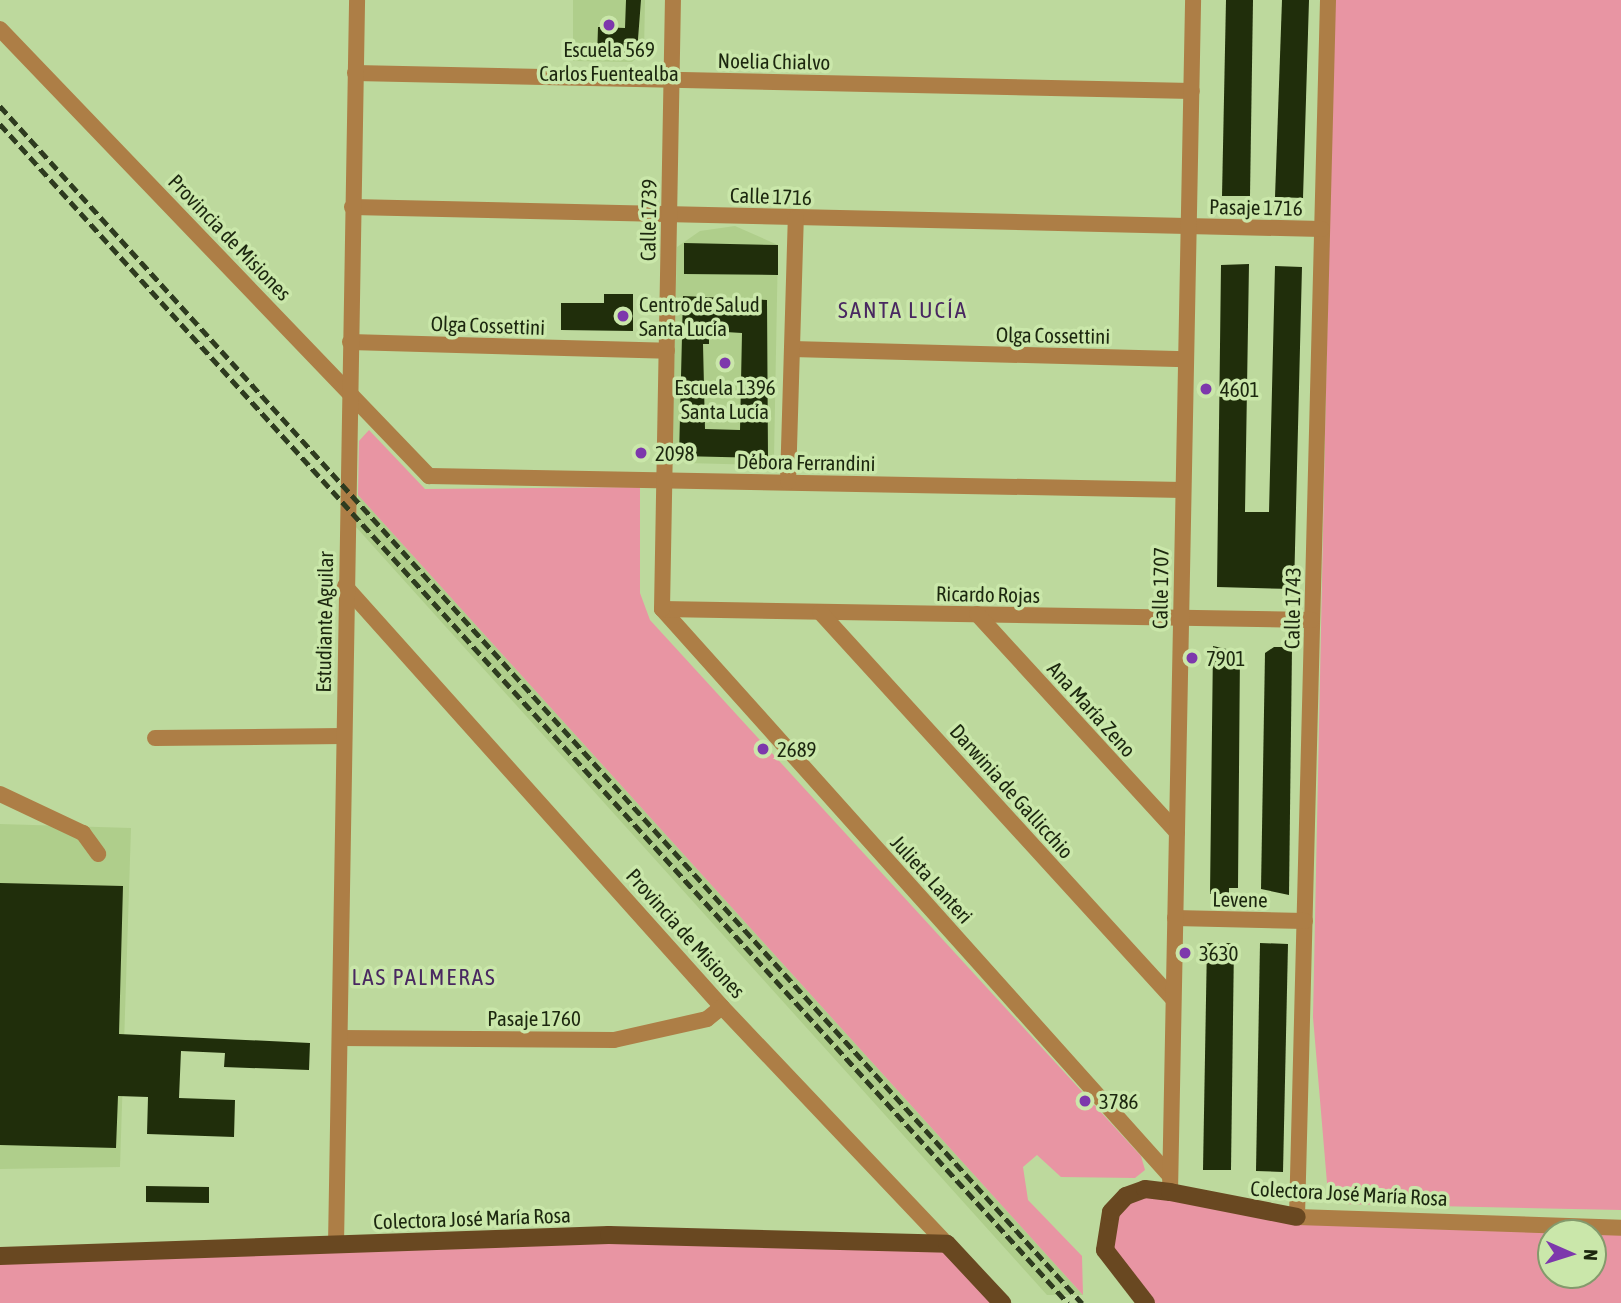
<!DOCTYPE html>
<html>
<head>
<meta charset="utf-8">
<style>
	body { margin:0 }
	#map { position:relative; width:1621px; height:1303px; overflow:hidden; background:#bdd99d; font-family:"Asap Condensed",sans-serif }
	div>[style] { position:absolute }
	.built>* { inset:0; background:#afce8b }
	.green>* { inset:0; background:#e895a3 }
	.building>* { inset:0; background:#202e0b }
	.minor>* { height:16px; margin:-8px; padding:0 8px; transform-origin:8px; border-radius:8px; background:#ad7e46 }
	.major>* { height:18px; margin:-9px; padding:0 9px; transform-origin:9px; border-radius:9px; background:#694821 }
	.rail>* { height:4.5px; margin-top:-2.25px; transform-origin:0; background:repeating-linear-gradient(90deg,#2e3b1f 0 10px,transparent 0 15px) }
	.dots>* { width:19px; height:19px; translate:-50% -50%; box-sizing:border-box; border:4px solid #cae7aa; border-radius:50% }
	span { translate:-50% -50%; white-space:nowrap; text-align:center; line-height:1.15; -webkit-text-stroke:7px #cae7aa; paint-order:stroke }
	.poi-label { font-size:21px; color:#1c270f }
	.left { translate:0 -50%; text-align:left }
	.street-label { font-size:21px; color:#1c270f }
	.neighbourhood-label { font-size:23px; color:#492861; letter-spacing:2px }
	.north { position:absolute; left:1537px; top:1219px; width:70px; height:70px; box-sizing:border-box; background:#cae7aa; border:2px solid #849a6c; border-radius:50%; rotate:93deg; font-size:19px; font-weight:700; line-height:28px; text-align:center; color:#1c270f }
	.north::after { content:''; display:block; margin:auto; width:24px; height:32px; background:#7d38ac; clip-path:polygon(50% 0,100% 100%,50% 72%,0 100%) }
</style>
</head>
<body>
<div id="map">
	<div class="built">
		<div style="clip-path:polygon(573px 0,645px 0,644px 51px,632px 62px,573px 61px)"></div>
		<div style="clip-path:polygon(735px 226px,778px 245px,774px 457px,766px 465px,685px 463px,672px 451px,677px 247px,700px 231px)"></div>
		<div style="clip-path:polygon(358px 495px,1083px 1295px,1047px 1295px,356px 527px)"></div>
		<div style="clip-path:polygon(0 824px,131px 828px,120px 1167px,0 1169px)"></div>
	</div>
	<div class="green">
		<div style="clip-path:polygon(1334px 0,1621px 0,1621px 1210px,1344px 1204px,1327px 1183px,1313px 1017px)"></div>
		<div style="clip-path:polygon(369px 430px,425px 489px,640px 487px,640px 593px,650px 620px,1141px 1156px,1145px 1170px,1135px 1178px,1061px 1177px,1037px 1155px,1023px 1167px,1028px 1200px,1082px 1256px,1083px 1295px,358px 495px,359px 441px)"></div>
		<div style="clip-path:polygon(evenodd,1145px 1189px,1238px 1209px,1621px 1228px,1621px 1303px,1146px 1303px,1105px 1250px,1111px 1212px,1145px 1189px,1551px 1233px,1593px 1233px,1593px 1275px,1551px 1275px,1551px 1233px)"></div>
		<div style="clip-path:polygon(454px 1243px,947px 1244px,1002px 1303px,0 1303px,0 1256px)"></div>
	</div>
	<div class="building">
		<div style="clip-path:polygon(626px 0,641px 0,637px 52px,597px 58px,598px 27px,625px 28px)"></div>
		<div style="clip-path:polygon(1226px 0,1253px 0,1250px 196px,1222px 196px)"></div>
		<div style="clip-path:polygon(1282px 0,1309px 0,1303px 198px,1275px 197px)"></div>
		<div style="clip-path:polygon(684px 243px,778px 245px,778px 275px,684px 274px)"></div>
		<div style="clip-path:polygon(1249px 264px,1245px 512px,1269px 512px,1275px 266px,1302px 267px,1294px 589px,1217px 587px,1221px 265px)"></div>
		<div style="clip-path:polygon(604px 294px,633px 294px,633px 331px,561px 330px,561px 303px,604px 303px)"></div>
		<div style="clip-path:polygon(evenodd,683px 296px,767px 300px,768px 458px,679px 456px,683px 296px,709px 331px,742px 333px,740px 430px,705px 429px,703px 344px,709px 344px,709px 331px)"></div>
		<div style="clip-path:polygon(1213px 646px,1240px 652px,1238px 888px,1229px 888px,1229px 894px,1210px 894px)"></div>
		<div style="clip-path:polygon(1274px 647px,1292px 647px,1289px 895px,1261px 889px,1265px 653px)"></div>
		<div style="clip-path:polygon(0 883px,123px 886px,119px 1034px,310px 1043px,309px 1070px,224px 1067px,225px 1053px,181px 1051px,179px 1098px,235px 1100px,234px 1137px,147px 1134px,148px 1097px,118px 1096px,116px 1148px,0 1145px)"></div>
		<div style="clip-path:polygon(1207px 943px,1234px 943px,1231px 1170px,1203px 1170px)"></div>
		<div style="clip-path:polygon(1260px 943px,1288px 944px,1283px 1172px,1256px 1171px)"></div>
		<div style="clip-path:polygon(146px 1186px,209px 1187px,209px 1203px,146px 1202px)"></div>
	</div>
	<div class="minor">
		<div style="left:1328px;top:0;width:1217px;rotate:91.46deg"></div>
		<div style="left:1297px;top:1217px;width:324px;rotate:1.9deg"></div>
		<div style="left:0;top:29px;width:620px;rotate:46.18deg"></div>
		<div style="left:429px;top:476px;width:754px;rotate:1.06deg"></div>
		<div style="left:355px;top:73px;width:837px;rotate:1.23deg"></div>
		<div style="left:352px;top:207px;width:970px;rotate:1.3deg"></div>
		<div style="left:350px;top:342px;width:317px;rotate:1.6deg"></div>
		<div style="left:792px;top:349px;width:394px;rotate:1.5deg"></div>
		<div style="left:788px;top:482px;width:264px;rotate:-88.3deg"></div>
		<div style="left:345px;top:586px;width:565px;rotate:48.16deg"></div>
		<div style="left:722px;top:1007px;width:327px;rotate:46.5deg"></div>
		<div style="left:662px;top:609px;width:761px;rotate:48.14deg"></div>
		<div style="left:662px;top:609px;width:650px;rotate:0.97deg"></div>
		<div style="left:662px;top:609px;width:609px;rotate:-88.97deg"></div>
		<div style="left:820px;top:612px;width:524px;rotate:47.63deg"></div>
		<div style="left:977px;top:614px;width:296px;rotate:47.5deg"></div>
		<div style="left:155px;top:738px;width:188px;rotate:-0.6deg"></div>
		<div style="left:0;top:794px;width:92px;rotate:25.2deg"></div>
		<div style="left:83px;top:833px;width:26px;rotate:54deg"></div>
		<div style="left:1175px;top:918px;width:130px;rotate:1.3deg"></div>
		<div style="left:340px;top:1038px;width:274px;rotate:0.4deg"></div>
		<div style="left:614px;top:1040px;width:95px;rotate:-12.7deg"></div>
		<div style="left:707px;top:1019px;width:19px;rotate:-39deg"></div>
		<div style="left:1170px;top:1192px;width:1192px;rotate:-88.89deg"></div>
		<div style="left:336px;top:1245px;width:1245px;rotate:-89.03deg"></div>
	</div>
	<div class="major">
		<div style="left:0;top:1256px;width:609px;rotate:-1.97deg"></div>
		<div style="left:609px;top:1235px;width:338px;rotate:1.5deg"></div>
		<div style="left:947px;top:1244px;width:81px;rotate:47deg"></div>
		<div style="left:1146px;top:1303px;width:67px;rotate:-127.7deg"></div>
		<div style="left:1105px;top:1250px;width:38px;rotate:-81deg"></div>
		<div style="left:1111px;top:1212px;width:22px;rotate:-47deg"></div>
		<div style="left:1126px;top:1196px;width:20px;rotate:-20deg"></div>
		<div style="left:1145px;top:1189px;width:25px;rotate:7deg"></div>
		<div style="left:1170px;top:1192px;width:129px;rotate:11.1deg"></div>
	</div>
	<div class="rail">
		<div style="left:0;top:106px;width:1614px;rotate:47.89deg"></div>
		<div style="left:0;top:124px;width:1591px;rotate:47.83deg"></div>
	</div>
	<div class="dots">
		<div style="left:609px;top:25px;background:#7d38ac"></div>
		<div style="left:623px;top:316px;background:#7d38ac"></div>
		<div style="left:725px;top:363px;background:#7d38ac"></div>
		<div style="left:1206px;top:389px;background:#7d38ac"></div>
		<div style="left:641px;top:453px;background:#7d38ac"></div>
		<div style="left:1192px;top:658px;background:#7d38ac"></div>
		<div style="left:763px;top:749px;background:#7d38ac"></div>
		<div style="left:1185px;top:953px;background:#7d38ac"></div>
		<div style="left:1085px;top:1101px;background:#7d38ac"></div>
	</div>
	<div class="poi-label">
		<span style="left:609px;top:61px">Escuela 569<br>Carlos Fuentealba</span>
		<span class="left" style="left:639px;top:316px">Centro de Salud<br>Santa Lucía</span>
		<span style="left:725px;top:399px">Escuela 1396<br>Santa Lucía</span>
		<span class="left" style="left:1220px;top:389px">4601</span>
		<span class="left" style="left:655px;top:453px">2098</span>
		<span class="left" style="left:1206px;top:658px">7901</span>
		<span class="left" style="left:777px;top:749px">2689</span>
		<span class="left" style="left:1199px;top:953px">3630</span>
		<span class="left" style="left:1099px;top:1101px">3786</span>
	</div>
	<div class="street-label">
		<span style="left:774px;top:61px;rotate:1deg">Noelia Chialvo</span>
		<span style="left:771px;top:196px;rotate:2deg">Calle 1716</span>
		<span style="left:1256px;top:207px;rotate:1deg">Pasaje 1716</span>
		<span style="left:648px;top:220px;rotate:-89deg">Calle 1739</span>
		<span style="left:230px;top:237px;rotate:46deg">Provincia de Misiones</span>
		<span style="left:488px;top:325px;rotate:2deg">Olga Cossettini</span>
		<span style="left:1053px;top:335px;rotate:1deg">Olga Cossettini</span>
		<span style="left:806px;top:462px;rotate:1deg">Débora Ferrandini</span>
		<span style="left:1160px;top:588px;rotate:-89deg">Calle 1707</span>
		<span style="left:988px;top:594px;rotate:1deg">Ricardo Rojas</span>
		<span style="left:1292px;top:608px;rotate:-89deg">Calle 1743</span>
		<span style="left:324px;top:622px;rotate:-89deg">Estudiante Aguilar</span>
		<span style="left:1092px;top:709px;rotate:48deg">Ana María Zeno</span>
		<span style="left:1012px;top:791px;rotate:48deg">Darwinia de Gallicchio</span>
		<span style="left:932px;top:879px;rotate:48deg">Julieta Lanteri</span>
		<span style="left:1240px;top:899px;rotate:1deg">Levene</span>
		<span style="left:686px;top:933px;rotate:48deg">Provincia de Misiones</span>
		<span style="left:534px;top:1018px">Pasaje 1760</span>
		<span style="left:1349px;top:1193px;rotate:3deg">Colectora José María Rosa</span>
		<span style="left:472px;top:1218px;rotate:-2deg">Colectora José María Rosa</span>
	</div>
	<div class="neighbourhood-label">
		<span style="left:903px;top:310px">SANTA LUCÍA</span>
		<span style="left:424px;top:977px">LAS PALMERAS</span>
	</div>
	<div class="north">N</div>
</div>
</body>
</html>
